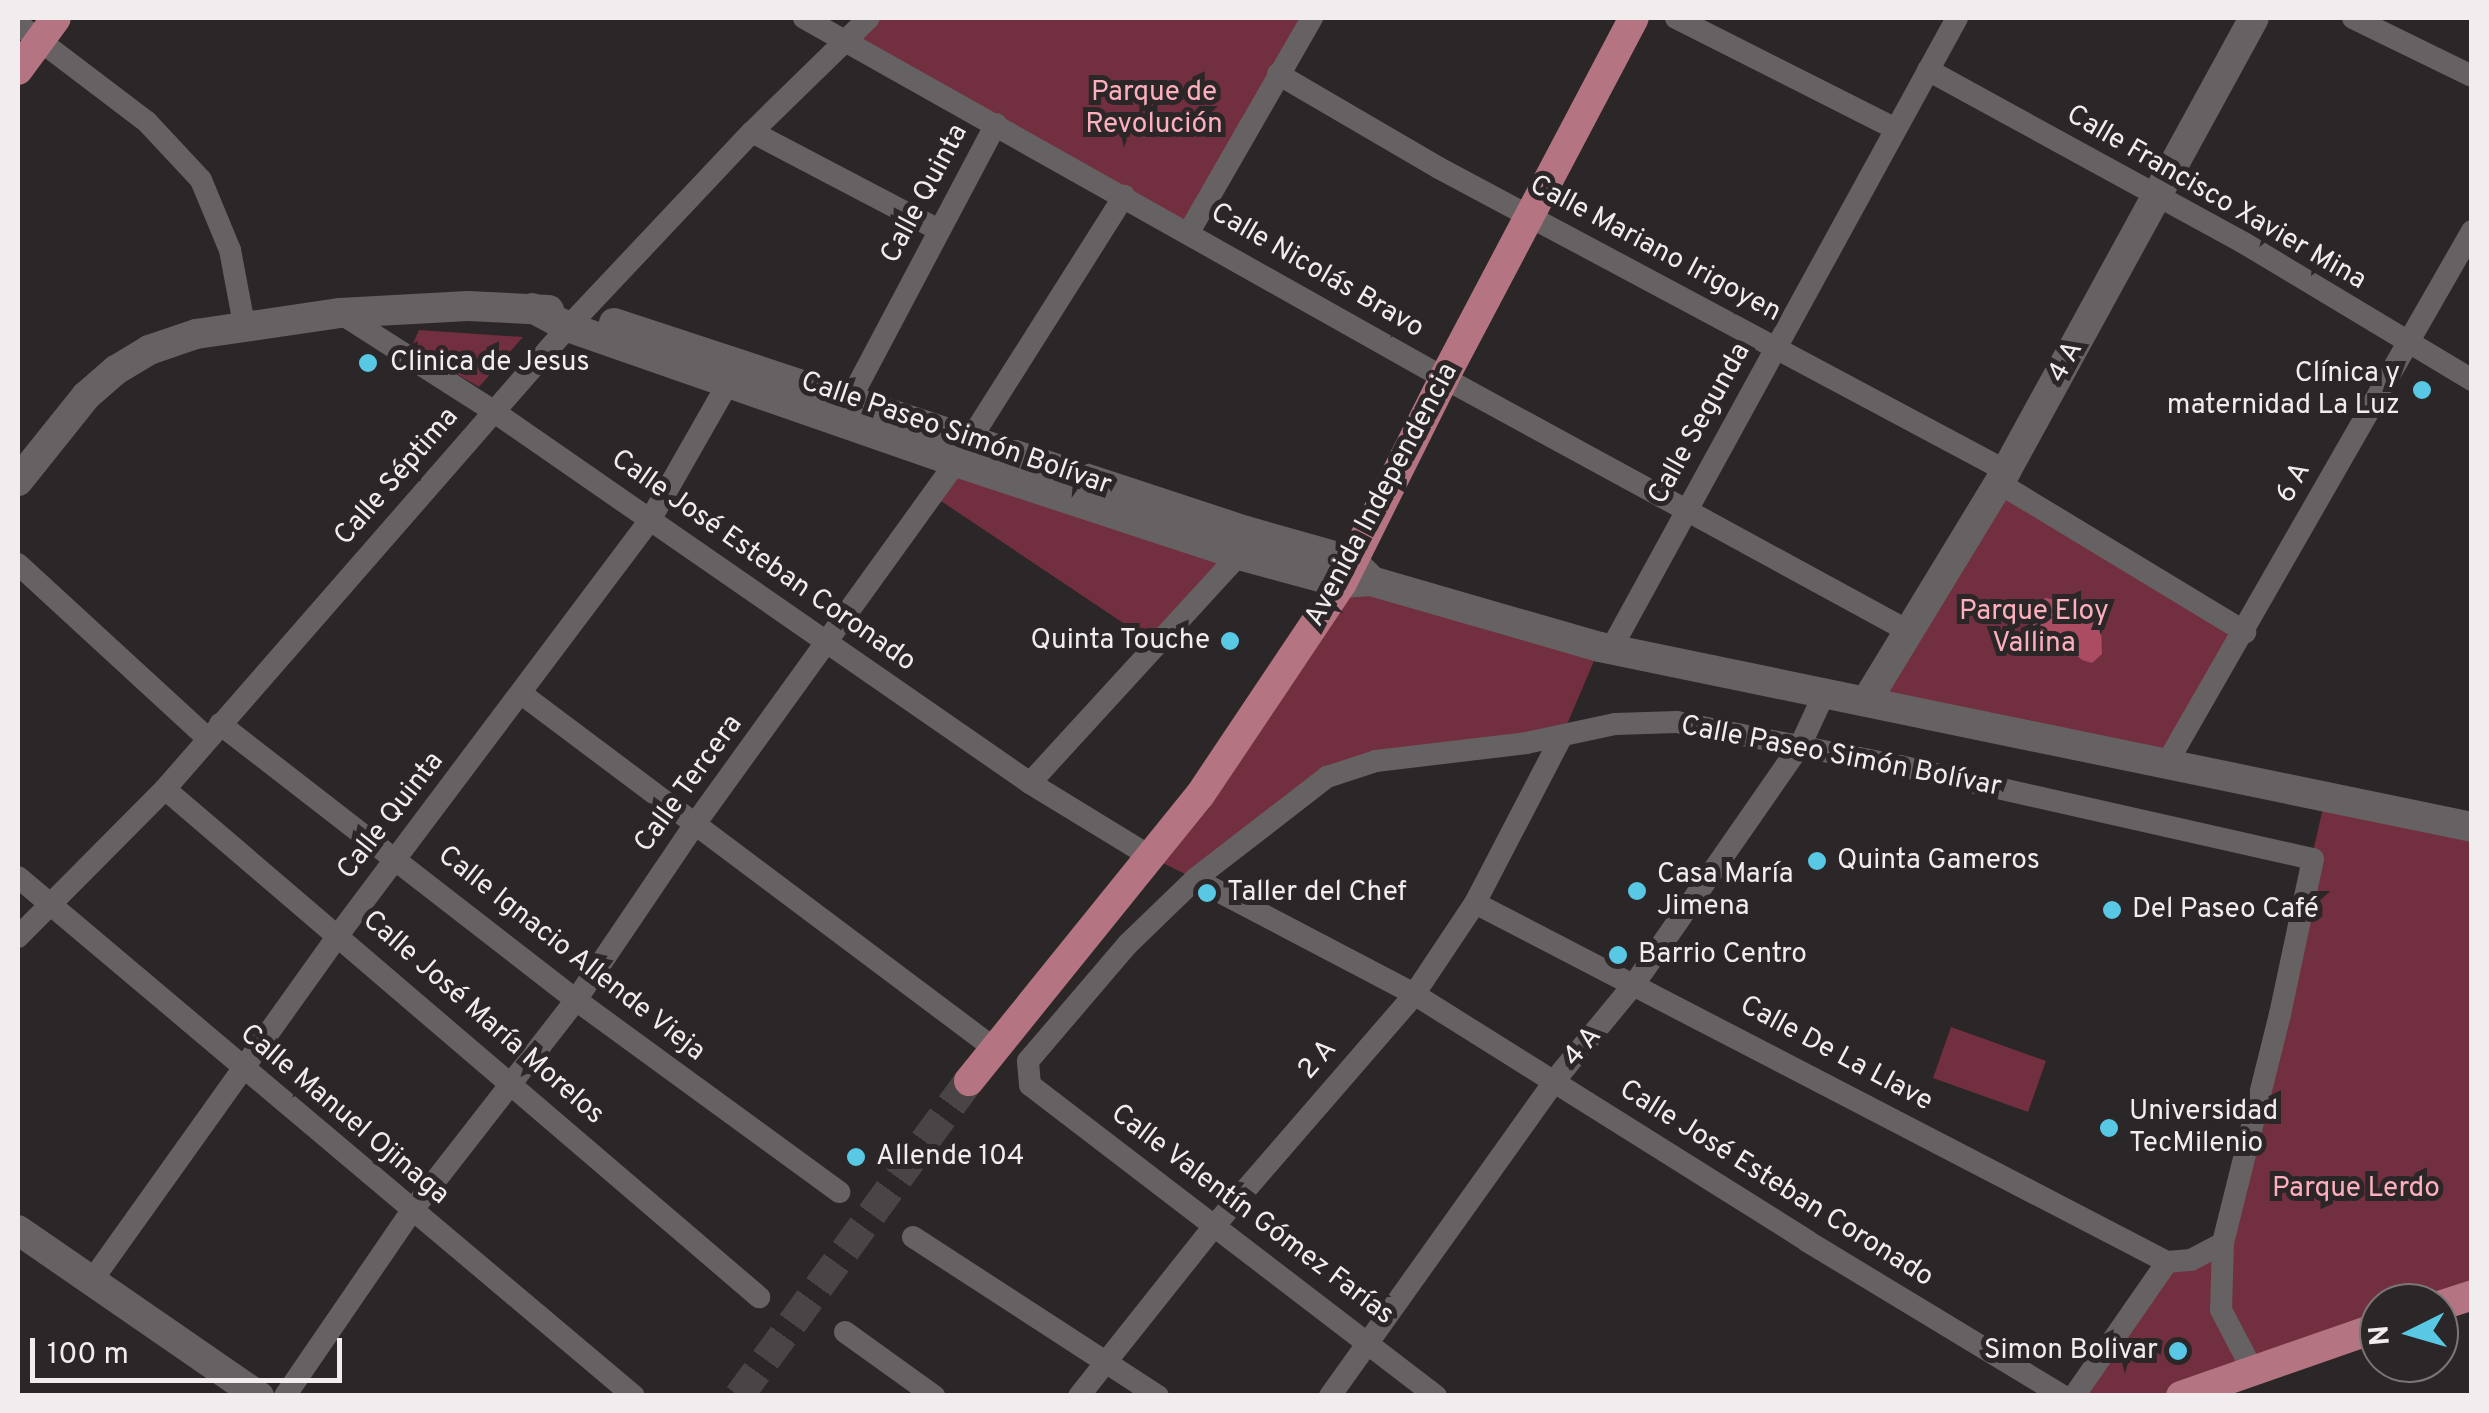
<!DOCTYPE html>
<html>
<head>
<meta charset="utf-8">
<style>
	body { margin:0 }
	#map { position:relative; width:2489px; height:1413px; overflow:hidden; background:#2b2627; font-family:Overpass,sans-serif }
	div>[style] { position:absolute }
	.green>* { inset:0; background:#722f3f }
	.water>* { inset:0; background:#ab4c62 }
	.primary-tunnel>* { height:30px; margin-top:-15px; transform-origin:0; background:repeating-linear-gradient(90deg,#494445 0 30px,transparent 0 45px) }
	.street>* { height:22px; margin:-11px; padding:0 11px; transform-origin:11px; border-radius:11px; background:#666162 }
	.secondary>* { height:30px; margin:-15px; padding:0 15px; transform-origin:15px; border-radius:15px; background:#666162 }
	.primary>* { height:30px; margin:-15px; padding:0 15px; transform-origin:15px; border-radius:15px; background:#b57481 }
	.dots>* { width:28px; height:28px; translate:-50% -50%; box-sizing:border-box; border:5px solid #2b2627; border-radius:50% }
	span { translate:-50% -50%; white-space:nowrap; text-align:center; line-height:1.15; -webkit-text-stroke:10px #2b2627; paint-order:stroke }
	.park-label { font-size:28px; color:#feafbd }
	.street-label { font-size:28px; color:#f1edee }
	.poi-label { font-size:28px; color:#f1edee }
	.left { translate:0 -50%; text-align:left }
	.right { translate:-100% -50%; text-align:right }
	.frame { position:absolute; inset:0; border:20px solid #f1edee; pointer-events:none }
	.north { position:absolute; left:2359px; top:1283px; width:100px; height:100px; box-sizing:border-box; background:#2b2627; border:2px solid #7a7677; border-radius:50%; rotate:265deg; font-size:28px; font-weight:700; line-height:40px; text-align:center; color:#f1edee }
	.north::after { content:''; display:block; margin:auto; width:35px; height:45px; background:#59c8e5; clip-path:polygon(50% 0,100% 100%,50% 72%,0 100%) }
	.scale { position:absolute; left:30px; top:1338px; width:312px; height:45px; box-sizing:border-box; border:5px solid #f1edee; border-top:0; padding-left:12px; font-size:30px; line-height:35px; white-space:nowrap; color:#f1edee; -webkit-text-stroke:8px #2b2627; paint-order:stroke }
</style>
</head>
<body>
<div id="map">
	<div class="green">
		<div style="clip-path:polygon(868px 18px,1312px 18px,1189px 232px,848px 41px)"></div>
		<div style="clip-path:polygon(419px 330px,523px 337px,479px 387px,411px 348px)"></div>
		<div style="clip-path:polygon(956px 462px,1239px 555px,1156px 645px,932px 495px)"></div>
		<div style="clip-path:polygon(1999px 483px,2245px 632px,2167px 763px,1867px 700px)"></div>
		<div style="clip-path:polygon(1342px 583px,1600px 647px,1562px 736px,1349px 768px,1195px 879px,1153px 858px)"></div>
		<div style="clip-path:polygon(2326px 795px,2471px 827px,2471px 1295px,2439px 1303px,2379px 1303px,2379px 1327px,2182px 1395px,2074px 1396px,2167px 1262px,2223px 1243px)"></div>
		<div style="clip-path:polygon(1951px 1027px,2046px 1061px,2028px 1112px,1933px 1078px)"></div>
	</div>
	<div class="water">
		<div style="clip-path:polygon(2046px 598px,2055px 600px,2062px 618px,2074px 623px,2101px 622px,2102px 654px,2092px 663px,2082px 660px,2053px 634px,2030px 626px,2028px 609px)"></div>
	</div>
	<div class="primary-tunnel">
		<div style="left:739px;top:1396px;width:390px;rotate:-53.9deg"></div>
	</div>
	<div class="street">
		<div style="left:804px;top:18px;width:734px;rotate:29.36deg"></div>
		<div style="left:1444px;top:378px;width:528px;rotate:28.6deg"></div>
		<div style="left:1676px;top:18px;width:246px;rotate:26.8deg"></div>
		<div style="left:2353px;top:18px;width:132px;rotate:26deg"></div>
		<div style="left:18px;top:24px;width:162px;rotate:37.2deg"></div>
		<div style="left:147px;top:122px;width:79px;rotate:47deg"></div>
		<div style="left:201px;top:180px;width:76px;rotate:67.5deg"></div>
		<div style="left:230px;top:250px;width:75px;rotate:79.3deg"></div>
		<div style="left:1928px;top:70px;width:360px;rotate:28.7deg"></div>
		<div style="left:2244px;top:243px;width:266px;rotate:31deg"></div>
		<div style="left:1278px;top:74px;width:186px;rotate:30.3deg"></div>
		<div style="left:1439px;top:168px;width:643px;rotate:28.12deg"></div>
		<div style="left:752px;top:132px;width:211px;rotate:27.7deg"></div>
		<div style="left:1189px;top:232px;width:247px;rotate:-60.1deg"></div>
		<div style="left:340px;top:313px;width:182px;rotate:32.6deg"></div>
		<div style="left:493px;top:411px;width:653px;rotate:34.71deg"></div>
		<div style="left:1030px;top:783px;width:144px;rotate:31.4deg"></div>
		<div style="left:843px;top:413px;width:327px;rotate:-62.1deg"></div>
		<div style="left:1999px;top:483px;width:288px;rotate:31.2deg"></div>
		<div style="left:18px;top:564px;width:257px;rotate:42.6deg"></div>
		<div style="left:1611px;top:649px;width:720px;rotate:-61.26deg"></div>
		<div style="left:523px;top:695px;width:590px;rotate:36.87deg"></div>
		<div style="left:220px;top:724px;width:450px;rotate:37.8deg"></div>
		<div style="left:576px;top:1000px;width:326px;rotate:36.1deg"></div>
		<div style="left:2167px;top:763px;width:613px;rotate:-60.17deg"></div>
		<div style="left:1030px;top:783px;width:309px;rotate:-47.5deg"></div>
		<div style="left:165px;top:789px;width:782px;rotate:40.54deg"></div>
		<div style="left:18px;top:877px;width:805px;rotate:40.12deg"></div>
		<div style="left:1195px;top:879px;width:247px;rotate:27.7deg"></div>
		<div style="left:1414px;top:994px;width:464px;rotate:32.1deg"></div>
		<div style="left:1807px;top:1241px;width:299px;rotate:31.2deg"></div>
		<div style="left:1475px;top:903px;width:780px;rotate:27.42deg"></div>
		<div style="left:2167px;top:1262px;width:24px;rotate:-5deg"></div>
		<div style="left:2191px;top:1260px;width:36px;rotate:-28deg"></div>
		<div style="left:18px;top:937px;width:209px;rotate:-45.2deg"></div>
		<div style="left:165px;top:789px;width:613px;rotate:-48.9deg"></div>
		<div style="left:568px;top:327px;width:268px;rotate:-46.7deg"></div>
		<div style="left:752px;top:132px;width:163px;rotate:-44.3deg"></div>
		<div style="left:913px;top:1237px;width:292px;rotate:33deg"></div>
		<div style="left:93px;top:1279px;width:424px;rotate:-54.5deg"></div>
		<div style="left:339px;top:934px;width:518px;rotate:-53.09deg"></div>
		<div style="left:650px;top:520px;width:169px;rotate:-60.3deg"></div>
		<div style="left:845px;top:1332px;width:110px;rotate:35.7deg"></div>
		<div style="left:285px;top:1396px;width:223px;rotate:-55.6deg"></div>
		<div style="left:411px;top:1212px;width:269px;rotate:-52.1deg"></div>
		<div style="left:576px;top:1000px;width:212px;rotate:-55.9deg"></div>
		<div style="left:695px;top:824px;width:446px;rotate:-54.2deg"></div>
		<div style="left:956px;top:462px;width:315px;rotate:-57.7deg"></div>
		<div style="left:1079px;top:1396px;width:218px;rotate:-51.5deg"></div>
		<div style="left:1215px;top:1225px;width:299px;rotate:-49.1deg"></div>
		<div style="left:1411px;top:999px;width:115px;rotate:-56.3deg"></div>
		<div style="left:1475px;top:903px;width:188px;rotate:-62.5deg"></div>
		<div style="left:1330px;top:1396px;width:388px;rotate:-54.5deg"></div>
		<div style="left:1555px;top:1080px;width:126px;rotate:-50.5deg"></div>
		<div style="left:1635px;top:983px;width:289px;rotate:-55.2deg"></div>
		<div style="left:1800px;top:746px;width:60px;rotate:-65.2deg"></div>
		<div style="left:1436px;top:1396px;width:511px;rotate:-142.55deg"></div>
		<div style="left:1030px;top:1085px;width:24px;rotate:-95deg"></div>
		<div style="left:1028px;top:1061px;width:154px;rotate:-49.5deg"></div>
		<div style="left:1128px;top:944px;width:93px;rotate:-44.1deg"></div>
		<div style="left:1195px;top:879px;width:167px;rotate:-37.7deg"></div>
		<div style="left:1327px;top:777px;width:52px;rotate:-18.1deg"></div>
		<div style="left:1376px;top:761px;width:151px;rotate:-6.8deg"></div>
		<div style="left:1526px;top:743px;width:91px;rotate:-12.1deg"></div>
		<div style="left:1615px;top:724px;width:62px;rotate:-1.8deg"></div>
		<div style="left:1677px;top:722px;width:227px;rotate:11.2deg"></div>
		<div style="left:1900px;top:766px;width:423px;rotate:12.7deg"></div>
		<div style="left:2313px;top:859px;width:158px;rotate:102deg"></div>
		<div style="left:2280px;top:1014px;width:236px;rotate:104deg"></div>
		<div style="left:2223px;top:1243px;width:67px;rotate:91.7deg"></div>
		<div style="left:2221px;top:1310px;width:69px;rotate:62.3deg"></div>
		<div style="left:2074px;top:1396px;width:163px;rotate:-55.2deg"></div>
	</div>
	<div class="secondary">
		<div style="left:532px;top:308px;width:41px;rotate:27.8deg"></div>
		<div style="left:568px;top:327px;width:411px;rotate:19.2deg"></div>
		<div style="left:956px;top:462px;width:298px;rotate:18.2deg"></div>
		<div style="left:1239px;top:555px;width:107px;rotate:15.2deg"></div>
		<div style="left:1342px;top:583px;width:29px;rotate:-4deg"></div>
		<div style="left:1371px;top:581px;width:238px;rotate:16.1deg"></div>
		<div style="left:1600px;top:647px;width:890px;rotate:11.66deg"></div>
		<div style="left:614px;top:323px;width:665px;rotate:18.22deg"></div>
		<div style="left:1246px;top:531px;width:110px;rotate:15.8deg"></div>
		<div style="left:1352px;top:561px;width:23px;rotate:45deg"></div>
		<div style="left:18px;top:481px;width:109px;rotate:-51.3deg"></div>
		<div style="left:86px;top:396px;width:40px;rotate:-41deg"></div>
		<div style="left:116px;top:370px;width:39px;rotate:-31deg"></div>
		<div style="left:149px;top:350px;width:50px;rotate:-18.8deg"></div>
		<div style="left:196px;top:334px;width:146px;rotate:-8.3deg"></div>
		<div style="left:340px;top:313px;width:128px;rotate:-3.1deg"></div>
		<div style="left:468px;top:306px;width:81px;rotate:2.8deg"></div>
		<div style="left:1867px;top:700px;width:268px;rotate:-58.7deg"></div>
		<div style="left:2006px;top:471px;width:516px;rotate:-61.3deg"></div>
		<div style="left:18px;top:1230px;width:293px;rotate:34.6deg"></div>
	</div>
	<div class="primary">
		<div style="left:18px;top:70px;width:64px;rotate:-53.8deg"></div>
		<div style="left:969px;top:1081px;width:368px;rotate:-51.1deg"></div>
		<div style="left:1200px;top:795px;width:255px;rotate:-56.2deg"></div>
		<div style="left:1342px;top:583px;width:229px;rotate:-63.5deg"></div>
		<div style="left:1444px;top:378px;width:407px;rotate:-62.2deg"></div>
		<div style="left:2439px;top:1306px;width:35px;rotate:-18deg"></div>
		<div style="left:2181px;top:1396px;width:210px;rotate:-19.2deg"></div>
	</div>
	<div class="dots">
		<div style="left:368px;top:363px;background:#59c8e5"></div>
		<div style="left:2422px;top:390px;background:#59c8e5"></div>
		<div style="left:1230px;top:641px;background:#59c8e5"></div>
		<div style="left:1817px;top:861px;background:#59c8e5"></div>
		<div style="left:1637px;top:891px;background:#59c8e5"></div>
		<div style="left:1207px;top:893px;background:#59c8e5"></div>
		<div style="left:2112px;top:910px;background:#59c8e5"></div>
		<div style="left:1618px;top:955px;background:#59c8e5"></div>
		<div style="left:2109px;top:1128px;background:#59c8e5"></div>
		<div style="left:856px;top:1157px;background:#59c8e5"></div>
		<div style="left:2178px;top:1351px;background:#59c8e5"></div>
	</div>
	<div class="park-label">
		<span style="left:1154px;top:109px">Parque de<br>Revolución</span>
		<span style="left:2034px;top:628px">Parque Eloy<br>Vallina</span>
		<span style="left:2356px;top:1189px">Parque Lerdo</span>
	</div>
	<div class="street-label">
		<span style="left:925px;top:194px;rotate:-62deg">Calle Quinta</span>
		<span style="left:2216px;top:198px;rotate:30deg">Calle Francisco Xavier Mina</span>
		<span style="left:1655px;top:249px;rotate:28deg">Calle Mariano Irigoyen</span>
		<span style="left:1317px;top:271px;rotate:30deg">Calle Nicolás Bravo</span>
		<span style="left:2066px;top:362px;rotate:-61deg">4 A</span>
		<span style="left:1700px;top:424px;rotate:-61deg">Calle Segunda</span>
		<span style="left:956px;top:434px;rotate:19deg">Calle Paseo Simón Bolívar</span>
		<span style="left:397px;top:477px;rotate:-49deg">Calle Séptima</span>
		<span style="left:2294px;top:483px;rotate:-61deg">6 A</span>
		<span style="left:1382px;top:495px;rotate:-62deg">Avenida Independencia</span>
		<span style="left:763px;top:561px;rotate:35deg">Calle José Esteban Coronado</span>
		<span style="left:1841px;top:757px;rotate:11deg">Calle Paseo Simón Bolívar</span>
		<span style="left:689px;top:784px;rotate:-54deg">Calle Tercera</span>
		<span style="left:391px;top:816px;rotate:-52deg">Calle Quinta</span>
		<span style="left:571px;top:954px;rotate:38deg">Calle Ignacio Allende Vieja</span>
		<span style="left:483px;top:1018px;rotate:41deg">Calle José María Morelos</span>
		<span style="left:1583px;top:1047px;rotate:-50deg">4 A</span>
		<span style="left:1836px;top:1054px;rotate:28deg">Calle De La Llave</span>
		<span style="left:1318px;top:1060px;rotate:-49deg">2 A</span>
		<span style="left:344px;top:1115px;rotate:40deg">Calle Manuel Ojinaga</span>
		<span style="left:1776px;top:1184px;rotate:32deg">Calle José Esteban Coronado</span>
		<span style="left:1252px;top:1215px;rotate:37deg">Calle Valentín Gómez Farías</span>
	</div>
	<div class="poi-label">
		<span class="left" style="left:390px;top:363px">Clinica de Jesus</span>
		<span class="right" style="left:2400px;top:390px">Clínica y<br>maternidad La Luz</span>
		<span class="right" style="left:1210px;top:641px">Quinta Touche</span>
		<span class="left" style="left:1837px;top:861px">Quinta Gameros</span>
		<span class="left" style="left:1657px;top:891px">Casa María<br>Jimena</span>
		<span class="left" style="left:1227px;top:893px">Taller del Chef</span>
		<span class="left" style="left:2132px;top:910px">Del Paseo Café</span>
		<span class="left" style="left:1638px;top:955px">Barrio Centro</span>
		<span class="left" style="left:2129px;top:1128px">Universidad<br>TecMilenio</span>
		<span class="left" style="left:876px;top:1157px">Allende 104</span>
		<span class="right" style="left:2158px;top:1351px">Simon Bolivar</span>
	</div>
	<div class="frame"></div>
	<div class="north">N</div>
	<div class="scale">100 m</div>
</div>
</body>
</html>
